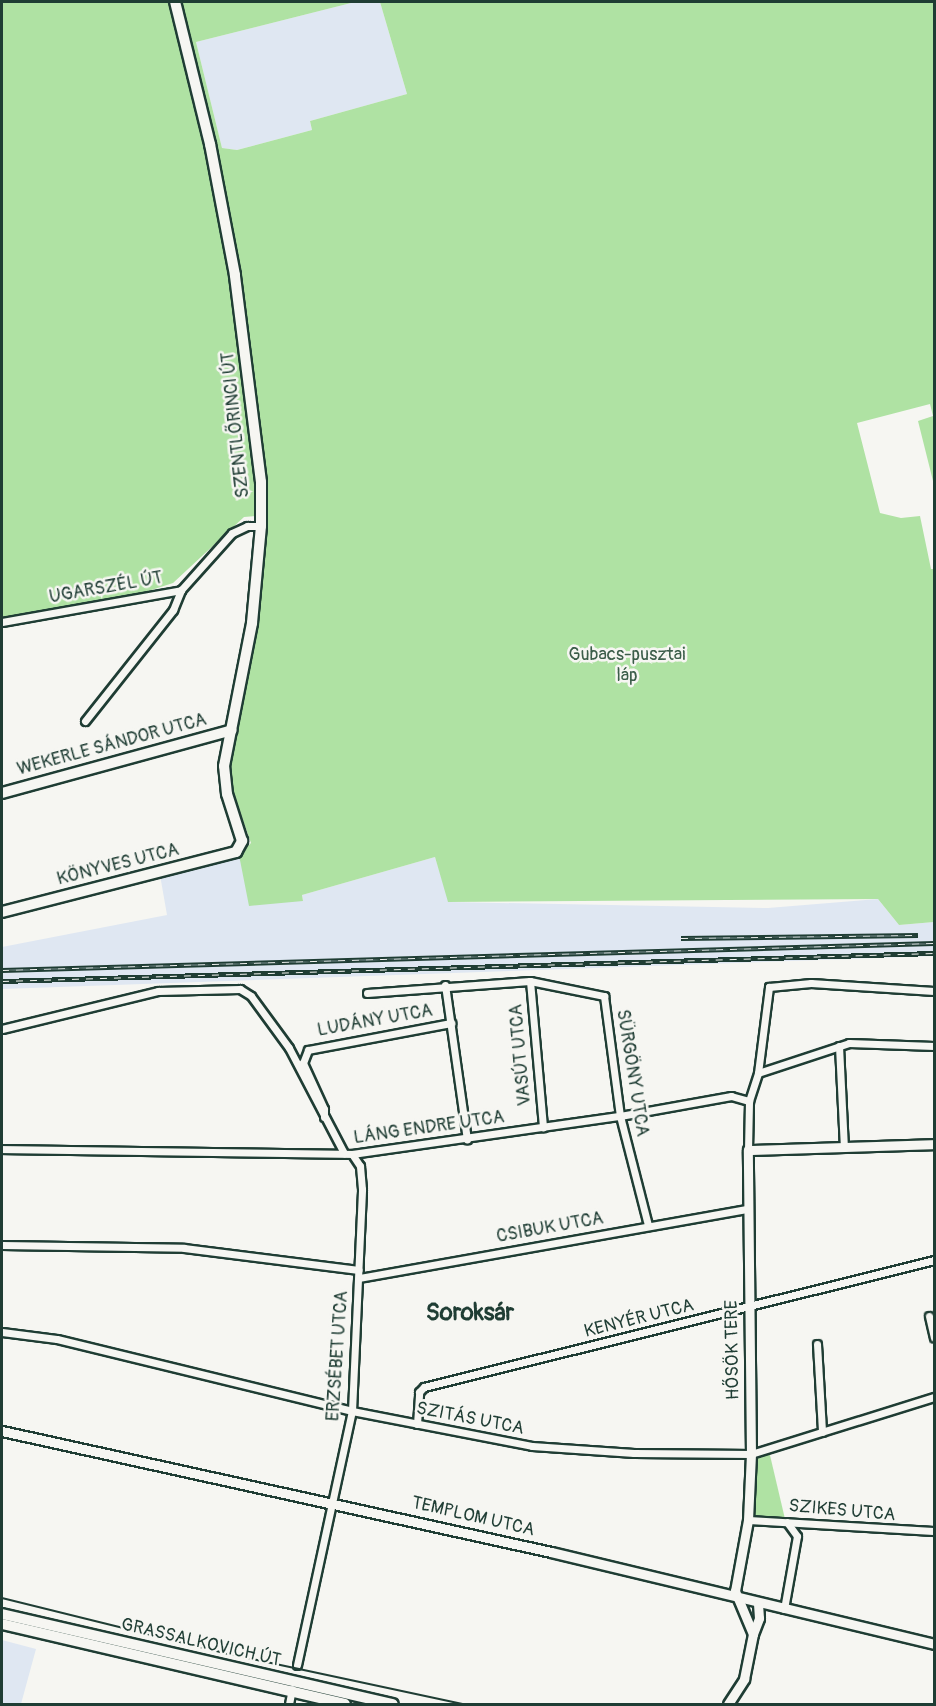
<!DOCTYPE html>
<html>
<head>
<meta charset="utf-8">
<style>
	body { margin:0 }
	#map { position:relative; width:936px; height:1706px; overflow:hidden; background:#f6f6f2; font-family:Pangolin,sans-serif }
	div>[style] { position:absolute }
	.built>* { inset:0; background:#dfe7f2 }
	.green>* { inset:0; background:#afe2a3 }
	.roads { filter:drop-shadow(2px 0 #1f3d34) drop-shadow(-2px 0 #1f3d34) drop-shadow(0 2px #1f3d34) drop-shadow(0 -2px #1f3d34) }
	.minor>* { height:7px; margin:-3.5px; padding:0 3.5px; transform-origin:3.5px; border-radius:3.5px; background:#f6f6f2 }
	.tertiary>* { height:9px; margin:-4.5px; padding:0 4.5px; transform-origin:4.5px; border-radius:4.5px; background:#f6f6f2 }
	.secondary>* { height:10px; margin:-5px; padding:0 5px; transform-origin:5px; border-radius:5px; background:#f6f6f2 }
	.primary>* { height:10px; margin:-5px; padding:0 5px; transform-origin:5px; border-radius:5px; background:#f6f6f2 }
	.tram>* { height:1.5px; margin:-0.75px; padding:0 0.75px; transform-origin:0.75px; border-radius:0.75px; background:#1f3d34 }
	.rail>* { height:4.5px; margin-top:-2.25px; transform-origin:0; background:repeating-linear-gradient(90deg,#f6f6f2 0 7px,#1f3d34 0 14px); box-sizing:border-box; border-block:2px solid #1f3d34 }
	span { translate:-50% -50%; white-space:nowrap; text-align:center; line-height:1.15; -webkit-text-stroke:5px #f6f6f2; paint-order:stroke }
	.street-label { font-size:18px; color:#1f3d34 }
	.park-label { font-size:18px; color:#3c5e4a }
	.district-label { font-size:24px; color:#1f3d34; font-weight:700 }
	.frame { position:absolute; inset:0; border:3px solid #1f3d34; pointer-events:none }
</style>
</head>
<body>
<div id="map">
	<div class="built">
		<div style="clip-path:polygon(355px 2px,380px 2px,407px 94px,310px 121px,312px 130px,237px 150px,222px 148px,196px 42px)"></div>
		<div style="clip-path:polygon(239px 855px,303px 901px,302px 895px,435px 857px,449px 902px,768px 908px,878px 899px,899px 925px,934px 922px,934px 956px,2px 989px,2px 947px,167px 915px,160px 875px)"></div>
		<div style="clip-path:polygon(2px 1640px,36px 1649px,21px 1704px,2px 1704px)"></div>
	</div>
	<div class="green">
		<div style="clip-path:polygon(2px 2px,355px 2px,196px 42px,222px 148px,237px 150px,312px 130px,310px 121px,407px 94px,380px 2px,934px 2px,934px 485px,918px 421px,933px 416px,930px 404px,857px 423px,880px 513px,901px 518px,920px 516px,931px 569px,934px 569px,934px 922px,899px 925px,878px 899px,448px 902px,435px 857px,302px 895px,303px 901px,249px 906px,239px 855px,251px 843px,233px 792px,229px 766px,256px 628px,267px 515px,244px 517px,173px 583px,108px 604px,2px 618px)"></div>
		<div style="clip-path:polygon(769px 1451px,785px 1519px,749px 1518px,756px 1454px)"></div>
	</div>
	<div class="roads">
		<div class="minor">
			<div style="left:2px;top:622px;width:182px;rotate:-10.1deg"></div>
			<div style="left:181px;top:590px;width:76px;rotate:-48.2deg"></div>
			<div style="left:232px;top:533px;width:17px;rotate:-25deg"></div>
			<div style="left:247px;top:526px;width:14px"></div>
			<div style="left:85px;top:721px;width:142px;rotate:-51.6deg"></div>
			<div style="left:173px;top:610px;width:22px;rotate:-68deg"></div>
			<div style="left:530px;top:981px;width:147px;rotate:84.9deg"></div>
			<div style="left:445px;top:985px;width:156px;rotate:81.9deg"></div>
			<div style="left:367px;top:993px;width:163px;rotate:-4.2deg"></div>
			<div style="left:530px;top:981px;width:76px;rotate:11.5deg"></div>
			<div style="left:604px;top:996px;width:121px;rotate:82.4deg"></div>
			<div style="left:620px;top:1116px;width:113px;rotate:75.6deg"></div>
			<div style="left:2px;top:1029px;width:161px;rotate:-13.7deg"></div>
			<div style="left:158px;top:991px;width:82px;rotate:-1.4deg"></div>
			<div style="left:240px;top:989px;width:13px;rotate:32deg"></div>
			<div style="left:251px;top:996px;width:64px;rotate:53.8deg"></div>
			<div style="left:289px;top:1048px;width:119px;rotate:62.4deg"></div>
			<div style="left:839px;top:1046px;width:101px;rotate:87.2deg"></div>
			<div style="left:758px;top:1073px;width:96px;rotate:-18.2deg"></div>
			<div style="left:849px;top:1043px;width:85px;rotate:2deg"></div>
			<div style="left:324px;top:1117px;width:8px;rotate:-90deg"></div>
			<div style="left:324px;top:1109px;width:51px;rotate:-114.5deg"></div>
			<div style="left:303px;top:1063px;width:14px;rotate:-69deg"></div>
			<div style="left:308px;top:1050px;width:146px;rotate:-10.7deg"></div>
			<div style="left:2px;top:1149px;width:350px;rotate:0.8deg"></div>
			<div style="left:352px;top:1154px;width:271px;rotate:-8.1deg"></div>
			<div style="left:620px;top:1116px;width:113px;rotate:-10.2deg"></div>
			<div style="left:731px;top:1096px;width:19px;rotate:16deg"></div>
			<div style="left:748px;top:1150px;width:49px;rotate:-88.8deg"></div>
			<div style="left:749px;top:1101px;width:29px;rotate:-72deg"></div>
			<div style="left:758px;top:1073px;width:87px;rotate:-82.7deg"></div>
			<div style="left:769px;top:987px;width:42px;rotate:-5.4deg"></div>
			<div style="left:811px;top:983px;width:123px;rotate:3.7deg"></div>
			<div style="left:2px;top:1245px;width:182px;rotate:0.9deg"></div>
			<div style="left:184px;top:1248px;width:176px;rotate:7.2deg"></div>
			<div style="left:359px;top:1278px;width:393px;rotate:-10.1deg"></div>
			<div style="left:929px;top:1316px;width:22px;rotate:77deg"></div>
			<div style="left:2px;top:1332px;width:55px;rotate:7.3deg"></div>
			<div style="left:57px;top:1339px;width:304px;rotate:13.7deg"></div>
			<div style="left:352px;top:1411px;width:183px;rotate:11deg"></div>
			<div style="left:532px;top:1446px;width:102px;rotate:3.9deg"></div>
			<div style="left:634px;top:1453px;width:117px;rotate:0.5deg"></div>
			<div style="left:751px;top:1454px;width:192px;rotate:-17.3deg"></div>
			<div style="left:817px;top:1344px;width:88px;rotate:86.7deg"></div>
			<div style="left:417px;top:1424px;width:32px;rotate:-86deg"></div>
			<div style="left:419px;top:1392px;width:7px;rotate:-45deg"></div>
			<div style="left:424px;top:1387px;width:526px;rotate:-13.98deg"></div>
			<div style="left:748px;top:1520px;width:186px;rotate:3.4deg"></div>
			<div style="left:784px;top:1609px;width:74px;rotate:-79.9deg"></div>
			<div style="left:797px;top:1536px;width:17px;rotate:-126deg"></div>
			<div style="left:297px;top:1665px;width:260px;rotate:-77.8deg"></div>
			<div style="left:352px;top:1411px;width:222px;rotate:-87.4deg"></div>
			<div style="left:362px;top:1189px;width:23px;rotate:-95deg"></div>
			<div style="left:360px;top:1166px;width:14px;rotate:-124deg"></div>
			<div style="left:289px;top:1704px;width:15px;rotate:-79deg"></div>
		</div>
		<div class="tertiary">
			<div style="left:2px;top:1431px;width:562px;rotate:12.43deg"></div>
			<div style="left:551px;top:1552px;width:394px;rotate:13.5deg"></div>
			<div style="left:753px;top:1634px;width:17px;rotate:-69deg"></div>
			<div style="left:759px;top:1618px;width:15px;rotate:-94deg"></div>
			<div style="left:728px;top:1704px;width:30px;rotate:-57deg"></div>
			<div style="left:744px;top:1679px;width:46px;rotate:-78.7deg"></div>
			<div style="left:753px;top:1634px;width:47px;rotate:-112.7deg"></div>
			<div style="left:735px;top:1591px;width:72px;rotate:-79.6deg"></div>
			<div style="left:748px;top:1520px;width:66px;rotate:-87.4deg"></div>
			<div style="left:751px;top:1454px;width:304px;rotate:-90.6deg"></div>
			<div style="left:748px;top:1150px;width:186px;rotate:-1.8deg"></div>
		</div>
		<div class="secondary">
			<div style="left:2px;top:793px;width:238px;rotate:-15.3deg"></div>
			<div style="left:2px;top:912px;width:242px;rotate:-14.4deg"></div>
			<div style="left:236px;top:852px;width:13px;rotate:-61deg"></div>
			<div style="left:242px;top:841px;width:49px;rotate:-107.7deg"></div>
			<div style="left:227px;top:794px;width:28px;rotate:-96deg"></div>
			<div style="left:224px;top:766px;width:146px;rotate:-78.9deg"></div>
			<div style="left:252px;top:623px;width:97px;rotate:-84.7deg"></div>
			<div style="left:261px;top:526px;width:44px;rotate:-90deg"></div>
			<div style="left:261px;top:482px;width:209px;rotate:-97.2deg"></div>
			<div style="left:235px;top:275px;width:133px;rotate:-100.8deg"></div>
			<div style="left:210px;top:144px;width:146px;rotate:-103.8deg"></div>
		</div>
		<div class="primary">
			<div style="left:2px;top:1614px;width:401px;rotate:13deg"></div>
			<div style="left:2px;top:1624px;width:352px;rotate:13.1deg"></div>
		</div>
	</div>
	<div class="tram">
		<div style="left:2px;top:1598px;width:225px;rotate:13.9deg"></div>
		<div style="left:220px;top:1652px;width:249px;rotate:12.1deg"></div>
	</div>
	<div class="rail">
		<div style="left:681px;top:938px;width:237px;rotate:-0.7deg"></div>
		<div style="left:2px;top:970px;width:932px;rotate:-1.66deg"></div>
		<div style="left:2px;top:981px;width:932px;rotate:-1.72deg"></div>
	</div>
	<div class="street-label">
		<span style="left:236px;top:425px;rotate:-96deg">SZENTLŐRINCI ÚT</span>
		<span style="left:106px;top:588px;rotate:-10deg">UGARSZÉL ÚT</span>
		<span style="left:112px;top:745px;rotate:-15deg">WEKERLE SÁNDOR UTCA</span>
		<span style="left:118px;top:865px;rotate:-14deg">KÖNYVES UTCA</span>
		<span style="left:375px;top:1021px;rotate:-10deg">LUDÁNY UTCA</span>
		<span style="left:521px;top:1055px;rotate:-95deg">VASÚT UTCA</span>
		<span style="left:632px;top:1073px;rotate:81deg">SÜRGÖNY UTCA</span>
		<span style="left:429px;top:1128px;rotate:-8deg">LÁNG ENDRE UTCA</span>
		<span style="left:550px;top:1228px;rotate:-10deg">CSIBUK UTCA</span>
		<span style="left:639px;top:1319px;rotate:-14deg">KENYÉR UTCA</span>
		<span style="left:733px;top:1350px;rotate:-91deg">HŐSÖK TERE</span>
		<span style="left:338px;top:1356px;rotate:-86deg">ERZSÉBET UTCA</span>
		<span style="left:470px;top:1419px;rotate:11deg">SZITÁS UTCA</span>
		<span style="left:842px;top:1511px;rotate:5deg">SZIKES UTCA</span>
		<span style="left:473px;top:1517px;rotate:13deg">TEMPLOM UTCA</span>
		<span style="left:201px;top:1643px;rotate:13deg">GRASSALKOVICH ÚT</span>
	</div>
	<div class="park-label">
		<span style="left:627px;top:666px">Gubacs-pusztai<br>láp</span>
	</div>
	<div class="district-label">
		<span style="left:470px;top:1313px">Soroksár</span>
	</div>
	<div class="frame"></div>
</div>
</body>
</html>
